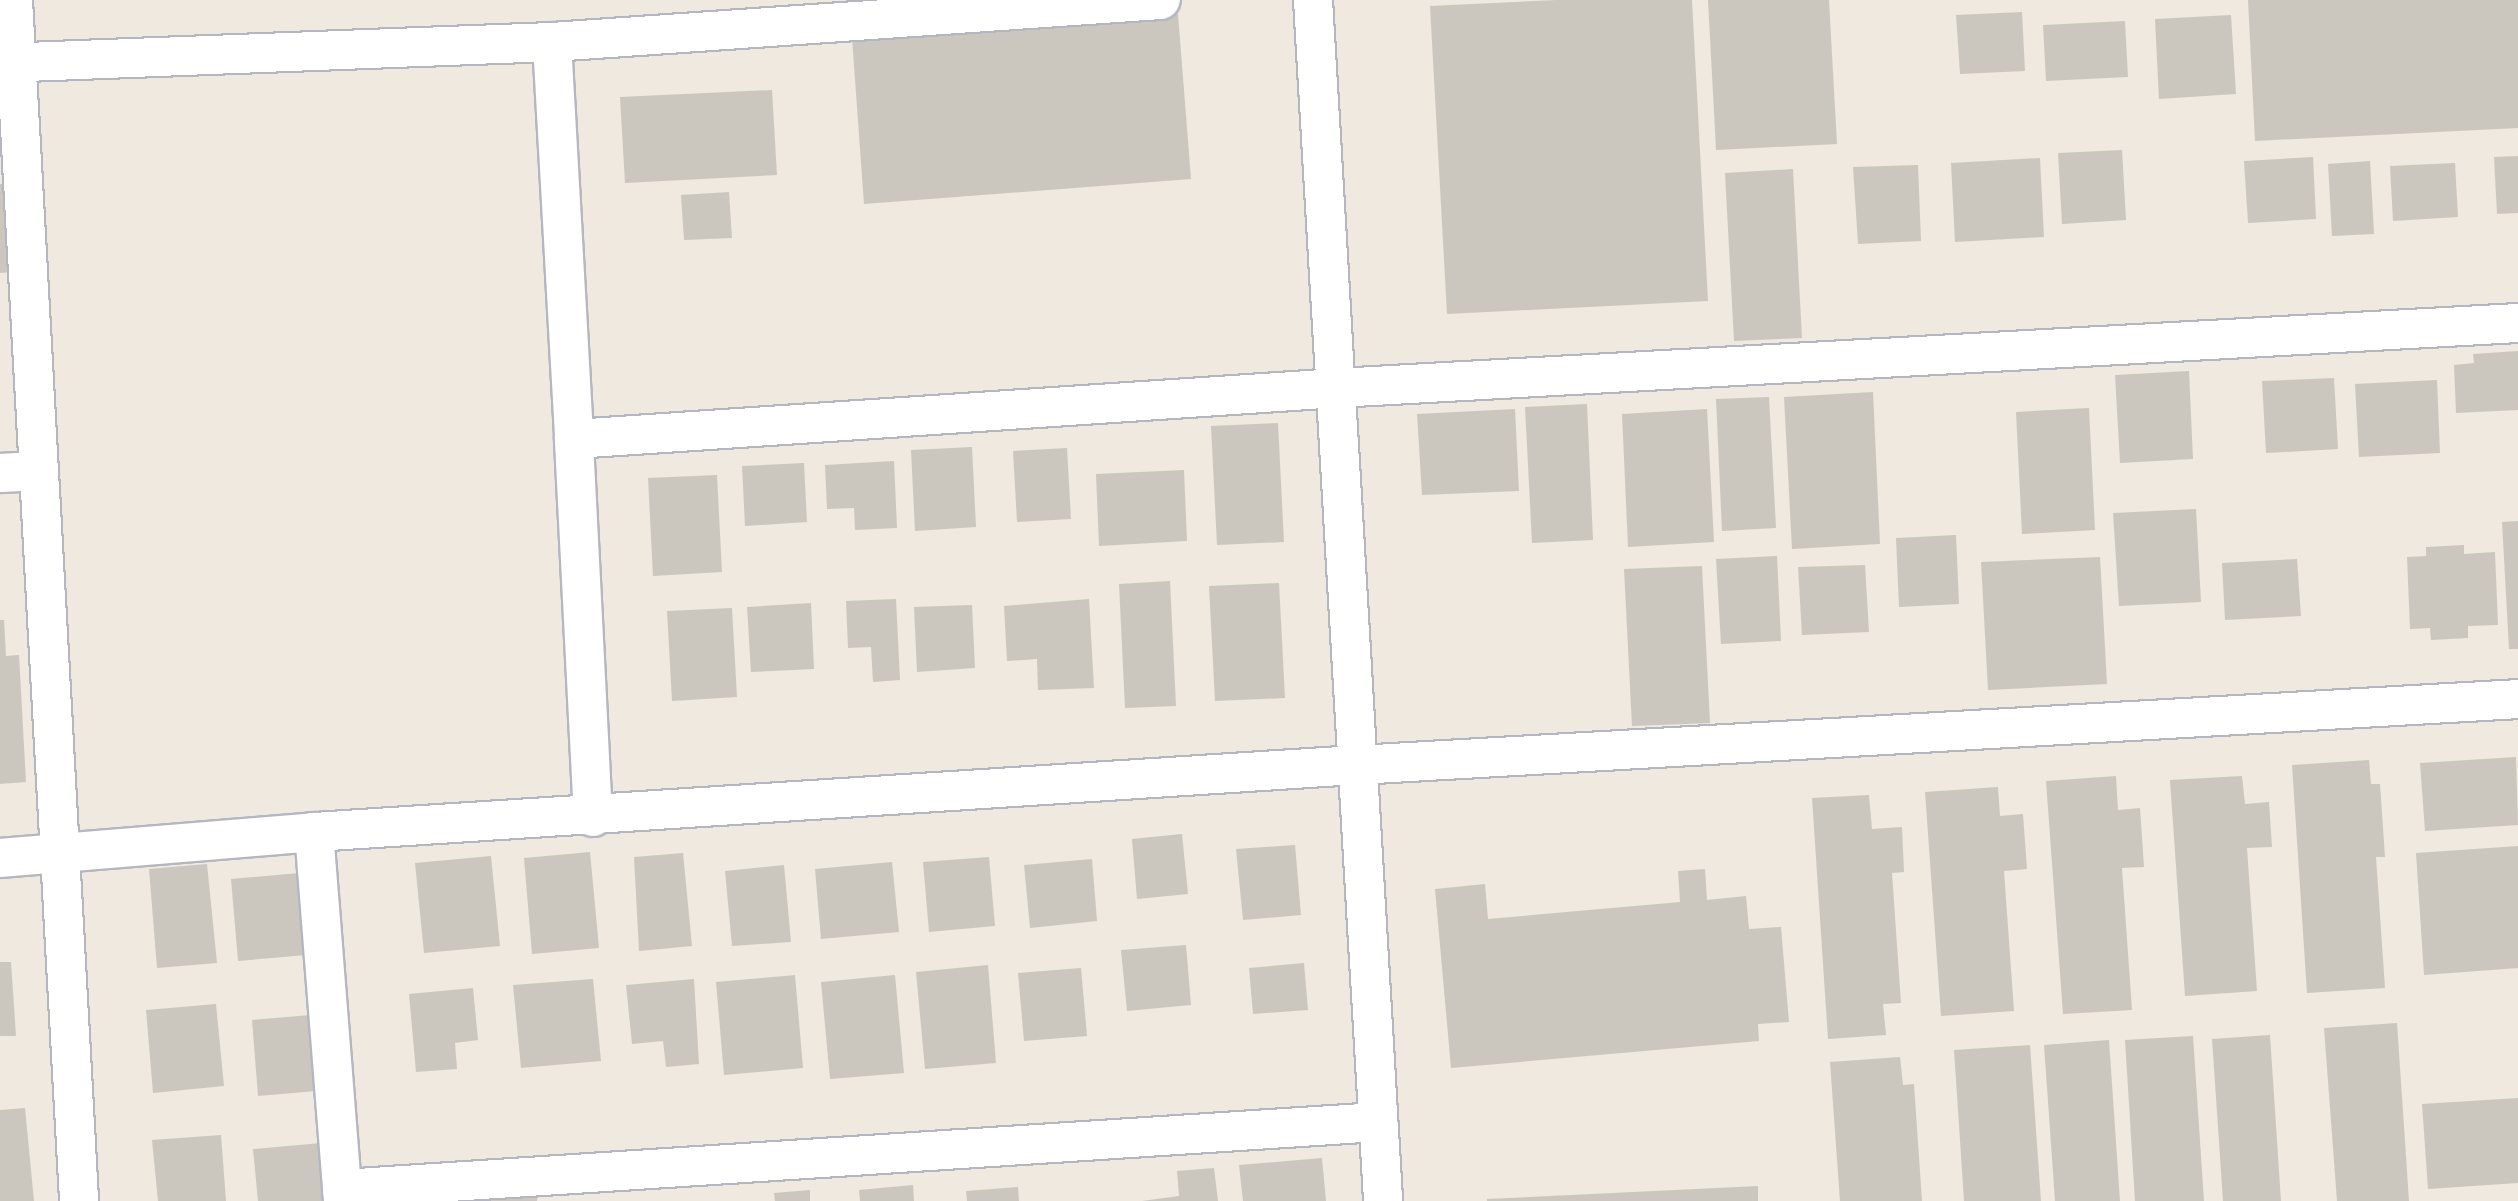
<!DOCTYPE html>
<html>
<head>
<meta charset="utf-8">
<style>
	body { margin:0 }
	#map { position:relative; width:2518px; height:1201px; overflow:hidden; background:#efe9e0; font-family:Mulish,sans-serif }
	div>[style] { position:absolute }
	.building>* { inset:0; background:#cbc7be }
	.roads { filter:drop-shadow(2px 0 #b4b6c1) drop-shadow(-2px 0 #b4b6c1) drop-shadow(0 2px #b4b6c1) drop-shadow(0 -2px #b4b6c1) }
	.street>* { height:38px; margin:-19px; padding:0 19px; transform-origin:19px; border-radius:19px; background:#fff }
	.secondary>* { height:38px; margin:-19px; padding:0 19px; transform-origin:19px; border-radius:19px; background:#fff }
	span { translate:-50% -50%; white-space:nowrap; text-align:center; line-height:1.15; -webkit-text-stroke:5px #fff; paint-order:stroke }
</style>
</head>
<body>
<div id="map">
	<div class="building">
		<div style="clip-path:polygon(1556px 0,1692px 0,1708px 301px,1447px 314px,1430px 6px)"></div>
		<div style="clip-path:polygon(1708px 0,1829px 0,1837px 144px,1716px 150px)"></div>
		<div style="clip-path:polygon(2248px 0,2518px 0,2518px 128px,2255px 141px)"></div>
		<div style="clip-path:polygon(2022px 12px,2025px 71px,1960px 74px,1956px 15px)"></div>
		<div style="clip-path:polygon(1178px 14px,1191px 179px,864px 204px,852px 38px)"></div>
		<div style="clip-path:polygon(2231px 15px,2236px 94px,2159px 99px,2155px 19px)"></div>
		<div style="clip-path:polygon(2125px 21px,2128px 77px,2046px 81px,2043px 25px)"></div>
		<div style="clip-path:polygon(772px 90px,777px 175px,625px 183px,620px 97px)"></div>
		<div style="clip-path:polygon(2122px 150px,2126px 220px,2062px 224px,2058px 153px)"></div>
		<div style="clip-path:polygon(2518px 156px,2518px 213px,2497px 214px,2494px 157px)"></div>
		<div style="clip-path:polygon(2313px 157px,2316px 219px,2248px 223px,2244px 161px)"></div>
		<div style="clip-path:polygon(2040px 158px,2044px 237px,1955px 242px,1951px 163px)"></div>
		<div style="clip-path:polygon(2370px 161px,2374px 234px,2332px 236px,2328px 164px)"></div>
		<div style="clip-path:polygon(2455px 163px,2458px 217px,2393px 221px,2390px 166px)"></div>
		<div style="clip-path:polygon(1918px 165px,1921px 241px,1858px 244px,1853px 167px)"></div>
		<div style="clip-path:polygon(1793px 169px,1802px 338px,1734px 341px,1725px 173px)"></div>
		<div style="clip-path:polygon(0 184px,8px 184px,13px 272px,0 273px)"></div>
		<div style="clip-path:polygon(729px 192px,732px 238px,684px 240px,681px 195px)"></div>
		<div style="clip-path:polygon(2518px 351px,2518px 410px,2456px 413px,2454px 365px,2474px 363px,2473px 354px)"></div>
		<div style="clip-path:polygon(2189px 371px,2193px 459px,2120px 463px,2115px 375px)"></div>
		<div style="clip-path:polygon(2334px 378px,2338px 449px,2266px 453px,2262px 381px)"></div>
		<div style="clip-path:polygon(2437px 380px,2440px 453px,2359px 457px,2355px 384px)"></div>
		<div style="clip-path:polygon(1873px 392px,1880px 544px,1792px 549px,1784px 397px)"></div>
		<div style="clip-path:polygon(1769px 397px,1776px 528px,1722px 531px,1716px 399px)"></div>
		<div style="clip-path:polygon(1587px 404px,1593px 540px,1532px 543px,1525px 407px)"></div>
		<div style="clip-path:polygon(2089px 408px,2095px 530px,2022px 534px,2016px 412px)"></div>
		<div style="clip-path:polygon(1515px 409px,1519px 491px,1422px 495px,1417px 414px)"></div>
		<div style="clip-path:polygon(1707px 409px,1714px 542px,1628px 547px,1622px 414px)"></div>
		<div style="clip-path:polygon(1278px 423px,1284px 542px,1217px 545px,1211px 426px)"></div>
		<div style="clip-path:polygon(972px 447px,976px 527px,915px 531px,911px 450px)"></div>
		<div style="clip-path:polygon(1067px 448px,1071px 519px,1017px 522px,1013px 451px)"></div>
		<div style="clip-path:polygon(894px 461px,897px 528px,855px 530px,854px 508px,827px 509px,825px 465px)"></div>
		<div style="clip-path:polygon(804px 463px,807px 522px,745px 526px,742px 466px)"></div>
		<div style="clip-path:polygon(1184px 470px,1187px 541px,1099px 546px,1096px 474px)"></div>
		<div style="clip-path:polygon(717px 475px,722px 572px,653px 576px,648px 478px)"></div>
		<div style="clip-path:polygon(2196px 509px,2201px 602px,2119px 606px,2113px 513px)"></div>
		<div style="clip-path:polygon(2518px 521px,2518px 649px,2509px 649px,2502px 522px)"></div>
		<div style="clip-path:polygon(1956px 535px,1959px 604px,1899px 607px,1896px 538px)"></div>
		<div style="clip-path:polygon(2464px 545px,2464px 554px,2495px 552px,2498px 625px,2468px 626px,2468px 638px,2431px 640px,2430px 628px,2410px 629px,2407px 557px,2426px 556px,2426px 547px)"></div>
		<div style="clip-path:polygon(1777px 556px,1781px 641px,1721px 644px,1716px 559px)"></div>
		<div style="clip-path:polygon(2100px 557px,2107px 684px,1988px 690px,1981px 562px)"></div>
		<div style="clip-path:polygon(2297px 559px,2301px 616px,2225px 620px,2222px 563px)"></div>
		<div style="clip-path:polygon(1865px 565px,1869px 632px,1802px 635px,1798px 567px)"></div>
		<div style="clip-path:polygon(1702px 566px,1710px 723px,1632px 726px,1624px 569px)"></div>
		<div style="clip-path:polygon(1170px 581px,1176px 706px,1125px 708px,1119px 584px)"></div>
		<div style="clip-path:polygon(1279px 583px,1285px 698px,1215px 701px,1209px 586px)"></div>
		<div style="clip-path:polygon(896px 599px,900px 680px,873px 682px,871px 647px,848px 648px,846px 601px)"></div>
		<div style="clip-path:polygon(1089px 599px,1094px 688px,1038px 690px,1037px 659px,1007px 661px,1004px 606px)"></div>
		<div style="clip-path:polygon(811px 603px,814px 669px,751px 672px,747px 607px)"></div>
		<div style="clip-path:polygon(972px 605px,975px 668px,917px 672px,914px 607px)"></div>
		<div style="clip-path:polygon(732px 608px,737px 697px,672px 701px,667px 611px)"></div>
		<div style="clip-path:polygon(0 620px,4px 620px,6px 656px,19px 655px,26px 782px,0 784px)"></div>
		<div style="clip-path:polygon(2516px 757px,2518px 825px,2425px 831px,2420px 763px)"></div>
		<div style="clip-path:polygon(2369px 760px,2371px 784px,2380px 784px,2385px 857px,2376px 857px,2385px 988px,2307px 993px,2292px 765px)"></div>
		<div style="clip-path:polygon(2116px 776px,2118px 810px,2140px 808px,2144px 867px,2122px 868px,2132px 1010px,2063px 1014px,2046px 781px)"></div>
		<div style="clip-path:polygon(2242px 776px,2245px 804px,2269px 802px,2272px 847px,2247px 848px,2257px 991px,2185px 996px,2170px 780px)"></div>
		<div style="clip-path:polygon(1998px 787px,2000px 816px,2023px 814px,2027px 869px,2004px 871px,2014px 1011px,1941px 1016px,1925px 792px)"></div>
		<div style="clip-path:polygon(1869px 795px,1872px 829px,1902px 827px,1904px 872px,1892px 873px,1901px 1003px,1883px 1004px,1886px 1035px,1828px 1039px,1812px 798px)"></div>
		<div style="clip-path:polygon(1182px 834px,1188px 894px,1137px 899px,1132px 839px)"></div>
		<div style="clip-path:polygon(1295px 845px,1301px 915px,1243px 920px,1236px 849px)"></div>
		<div style="clip-path:polygon(2518px 846px,2518px 968px,2424px 975px,2416px 853px)"></div>
		<div style="clip-path:polygon(590px 852px,599px 948px,532px 954px,524px 858px)"></div>
		<div style="clip-path:polygon(683px 853px,692px 946px,639px 951px,634px 857px)"></div>
		<div style="clip-path:polygon(491px 856px,500px 946px,424px 953px,415px 863px)"></div>
		<div style="clip-path:polygon(989px 857px,995px 926px,929px 932px,923px 862px)"></div>
		<div style="clip-path:polygon(1092px 859px,1097px 921px,1030px 928px,1024px 865px)"></div>
		<div style="clip-path:polygon(892px 862px,899px 932px,821px 939px,815px 869px)"></div>
		<div style="clip-path:polygon(207px 864px,217px 963px,157px 968px,149px 869px)"></div>
		<div style="clip-path:polygon(784px 865px,791px 942px,732px 946px,725px 871px)"></div>
		<div style="clip-path:polygon(1705px 869px,1707px 900px,1746px 896px,1749px 929px,1781px 927px,1789px 1022px,1758px 1024px,1759px 1041px,1451px 1068px,1435px 889px,1485px 884px,1488px 919px,1680px 902px,1678px 871px)"></div>
		<div style="clip-path:polygon(311px 872px,318px 954px,238px 961px,231px 879px)"></div>
		<div style="clip-path:polygon(1186px 945px,1191px 1005px,1127px 1011px,1121px 950px)"></div>
		<div style="clip-path:polygon(0 962px,11px 962px,16px 1036px,0 1036px)"></div>
		<div style="clip-path:polygon(1304px 963px,1308px 1010px,1253px 1014px,1249px 968px)"></div>
		<div style="clip-path:polygon(988px 965px,996px 1063px,925px 1069px,916px 972px)"></div>
		<div style="clip-path:polygon(1081px 968px,1087px 1036px,1024px 1041px,1018px 973px)"></div>
		<div style="clip-path:polygon(795px 975px,803px 1068px,724px 1075px,716px 982px)"></div>
		<div style="clip-path:polygon(895px 975px,904px 1073px,830px 1079px,821px 982px)"></div>
		<div style="clip-path:polygon(593px 979px,601px 1061px,521px 1068px,513px 985px)"></div>
		<div style="clip-path:polygon(694px 979px,699px 1064px,666px 1067px,663px 1041px,632px 1044px,626px 985px)"></div>
		<div style="clip-path:polygon(473px 988px,478px 1040px,455px 1043px,457px 1069px,416px 1072px,409px 994px)"></div>
		<div style="clip-path:polygon(216px 1004px,224px 1086px,153px 1093px,146px 1010px)"></div>
		<div style="clip-path:polygon(322px 1014px,328px 1090px,258px 1096px,252px 1020px)"></div>
		<div style="clip-path:polygon(2397px 1023px,2409px 1201px,2337px 1201px,2324px 1028px)"></div>
		<div style="clip-path:polygon(2270px 1035px,2281px 1201px,2223px 1201px,2212px 1039px)"></div>
		<div style="clip-path:polygon(2193px 1036px,2204px 1201px,2135px 1201px,2125px 1040px)"></div>
		<div style="clip-path:polygon(2109px 1040px,2120px 1201px,2055px 1201px,2044px 1045px)"></div>
		<div style="clip-path:polygon(2030px 1045px,2041px 1201px,1964px 1201px,1954px 1050px)"></div>
		<div style="clip-path:polygon(1900px 1057px,1903px 1085px,1914px 1084px,1922px 1201px,1840px 1201px,1830px 1062px)"></div>
		<div style="clip-path:polygon(2518px 1098px,2518px 1183px,2428px 1189px,2422px 1104px)"></div>
		<div style="clip-path:polygon(25px 1108px,34px 1201px,0 1201px,0 1110px)"></div>
		<div style="clip-path:polygon(221px 1135px,226px 1201px,158px 1201px,152px 1140px)"></div>
		<div style="clip-path:polygon(333px 1142px,338px 1201px,258px 1201px,253px 1149px)"></div>
		<div style="clip-path:polygon(1322px 1158px,1326px 1201px,1243px 1201px,1239px 1165px)"></div>
		<div style="clip-path:polygon(1214px 1168px,1218px 1201px,1142px 1201px,1179px 1196px,1177px 1171px)"></div>
		<div style="clip-path:polygon(913px 1185px,914px 1201px,860px 1201px,859px 1190px)"></div>
		<div style="clip-path:polygon(1758px 1186px,1758px 1201px,1487px 1201px,1487px 1199px)"></div>
		<div style="clip-path:polygon(1018px 1187px,1019px 1201px,967px 1201px,966px 1191px)"></div>
		<div style="clip-path:polygon(810px 1190px,810px 1201px,775px 1201px,774px 1193px)"></div>
		<div style="clip-path:polygon(537px 1194px,537px 1201px,483px 1201px,483px 1199px)"></div>
	</div>
	<div class="roads">
		<div class="street">
			<div style="left:13px;top:0;width:1203px;rotate:86.85deg"></div>
			<div style="left:552px;top:42px;width:398px;rotate:86.8deg"></div>
			<div style="left:0;top:63px;width:552px;rotate:-2.18deg"></div>
			<div style="left:552px;top:42px;width:610px;rotate:-3.95deg"></div>
			<div style="left:0;top:473px;width:39px;rotate:-3deg"></div>
			<div style="left:593px;top:817px;width:378px;rotate:-92.9deg"></div>
			<div style="left:574px;top:439px;width:765px;rotate:-3.82deg"></div>
			<div style="left:1337px;top:388px;width:1183px;rotate:-3.15deg"></div>
			<div style="left:314px;top:832px;width:370px;rotate:85.5deg"></div>
			<div style="left:0;top:858px;width:315px;rotate:-4.7deg"></div>
			<div style="left:314px;top:832px;width:1045px;rotate:-3.68deg"></div>
			<div style="left:1357px;top:765px;width:1163px;rotate:-3.25deg"></div>
			<div style="left:342px;top:1189px;width:1038px;rotate:-3.7deg"></div>
		</div>
		<div class="secondary">
			<div style="left:1313px;top:0;width:1203px;rotate:86.66deg"></div>
		</div>
	</div>
</div>
</body>
</html>
